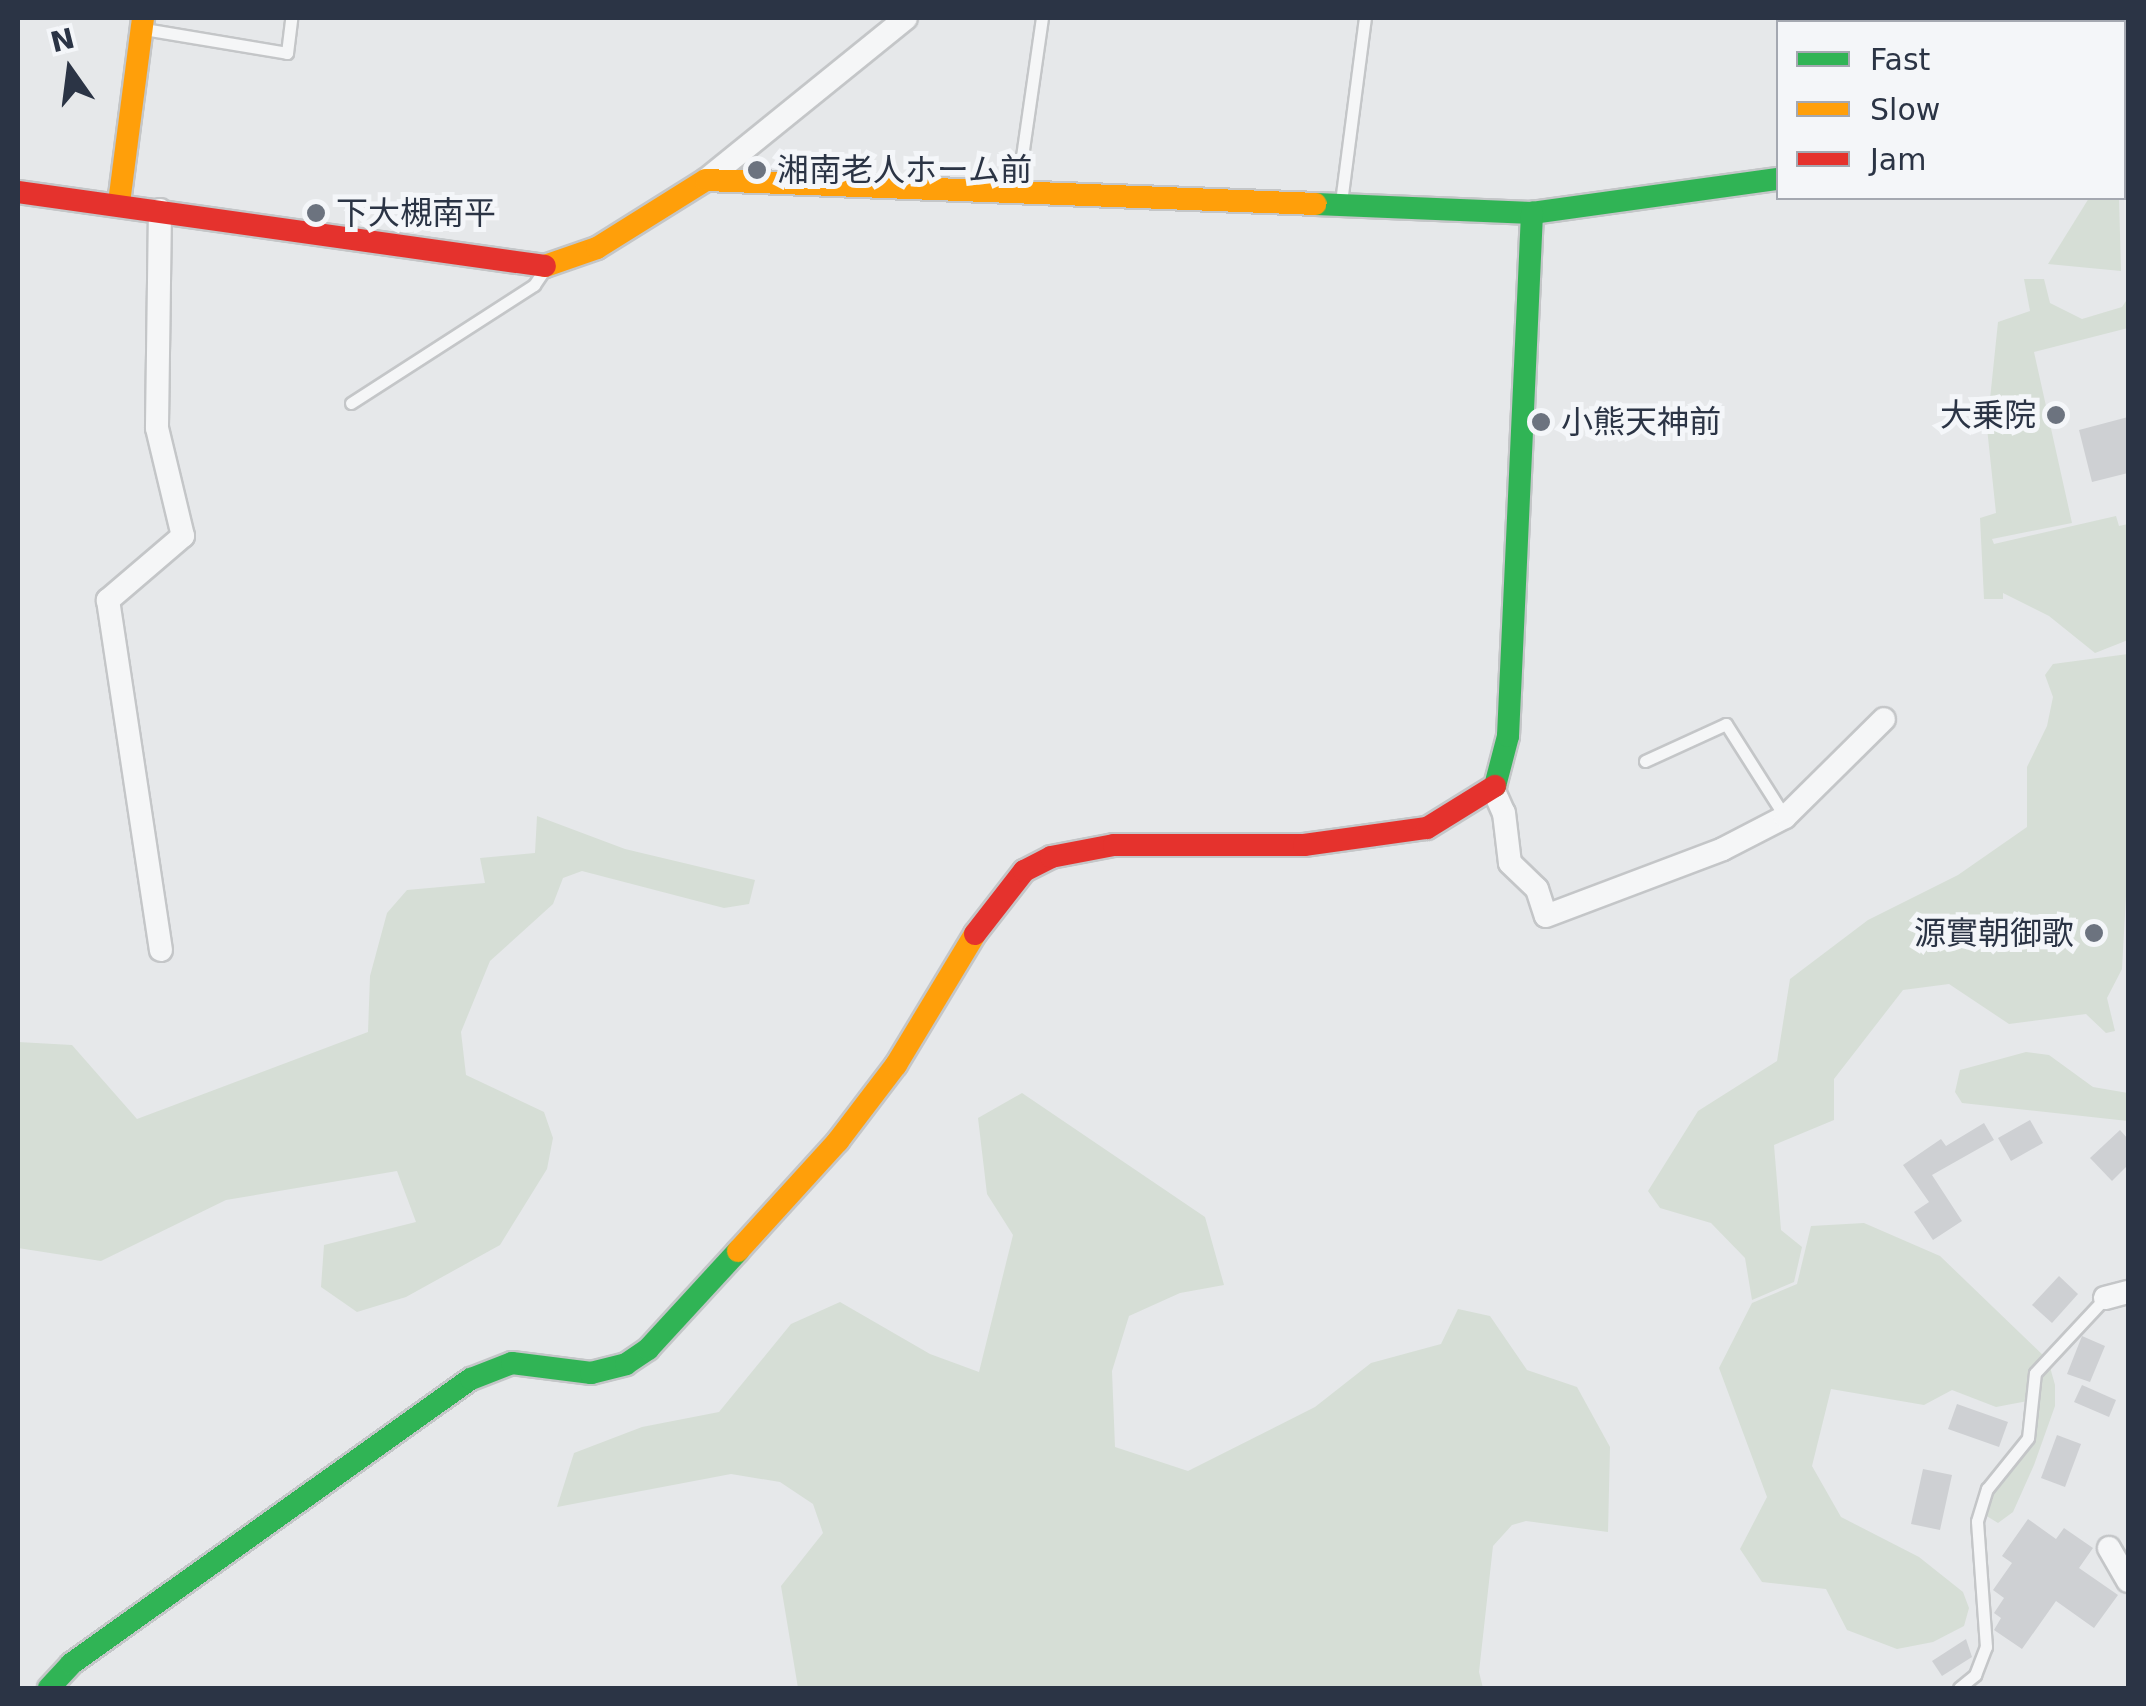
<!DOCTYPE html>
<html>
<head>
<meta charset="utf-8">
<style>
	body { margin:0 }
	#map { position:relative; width:2146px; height:1706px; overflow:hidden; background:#e6e8ea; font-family:"DejaVu Sans","Noto Sans JP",sans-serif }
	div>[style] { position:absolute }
	.green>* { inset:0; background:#d6ded6 }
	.building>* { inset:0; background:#ced0d3 }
	.roads { filter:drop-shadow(2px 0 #c4c6c8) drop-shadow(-2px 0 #c4c6c8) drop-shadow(0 2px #c4c6c8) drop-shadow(0 -2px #c4c6c8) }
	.lane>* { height:11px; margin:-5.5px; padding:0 5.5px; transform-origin:5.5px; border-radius:5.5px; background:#f5f6f7 }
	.street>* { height:22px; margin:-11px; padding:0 11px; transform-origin:11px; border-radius:11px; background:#f5f6f7 }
	.fast>* { height:22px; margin:-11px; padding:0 11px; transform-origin:11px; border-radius:11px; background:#30b455 }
	.slow>* { height:22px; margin:-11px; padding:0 11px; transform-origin:11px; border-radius:11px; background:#ff9f0a }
	.jam>* { height:22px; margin:-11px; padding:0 11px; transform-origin:11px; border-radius:11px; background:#e5322d }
	.dots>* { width:28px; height:28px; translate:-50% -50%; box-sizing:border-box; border:5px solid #f4f6f9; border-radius:50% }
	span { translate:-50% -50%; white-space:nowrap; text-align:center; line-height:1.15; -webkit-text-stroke:10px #f4f6f9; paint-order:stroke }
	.poi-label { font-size:32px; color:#2b3445 }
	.left { translate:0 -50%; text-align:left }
	.right { translate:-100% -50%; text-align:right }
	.frame { position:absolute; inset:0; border:20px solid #2b3445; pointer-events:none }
	.legend { position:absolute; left:1776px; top:20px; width:350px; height:180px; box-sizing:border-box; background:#f4f6f9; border:2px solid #a4a8b1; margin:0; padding:12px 18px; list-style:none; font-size:30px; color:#2b3445 }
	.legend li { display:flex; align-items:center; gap:20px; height:50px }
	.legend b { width:50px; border:2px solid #a4a8b1 }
	.north { position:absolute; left:20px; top:20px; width:100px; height:100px; -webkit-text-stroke:8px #f4f6f9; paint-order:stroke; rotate:346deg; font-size:28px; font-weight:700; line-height:40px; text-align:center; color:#2b3445 }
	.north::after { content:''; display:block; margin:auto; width:35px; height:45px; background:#2b3445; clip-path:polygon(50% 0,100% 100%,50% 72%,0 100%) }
</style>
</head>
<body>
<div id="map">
	<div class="green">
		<div style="clip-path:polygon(2089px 198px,2119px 198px,2121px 271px,2048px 264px)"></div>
		<div style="clip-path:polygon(2024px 279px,2044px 279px,2050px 303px,2082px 319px,2122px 307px,2128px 298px,2128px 328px,2034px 352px,2072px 523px,1992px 539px,1994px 544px,2116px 516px,2119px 526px,2128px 524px,2128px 640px,2095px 653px,2049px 616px,2003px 593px,2003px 599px,1984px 599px,1980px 518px,1996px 513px,1987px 428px,1998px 322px,2030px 311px)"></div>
		<div style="clip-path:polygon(2128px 654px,2128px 860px,2122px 969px,2107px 998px,2115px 1031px,2106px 1033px,2086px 1014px,2009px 1024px,1949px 984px,1903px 990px,1834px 1079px,1834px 1120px,1774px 1145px,1781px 1230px,1802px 1247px,1794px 1282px,1752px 1300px,1745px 1258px,1711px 1223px,1660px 1208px,1648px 1191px,1698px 1111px,1777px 1061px,1790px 979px,1868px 920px,1958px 875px,2027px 827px,2027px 767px,2047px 726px,2053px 697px,2045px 675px,2053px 664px)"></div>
		<div style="clip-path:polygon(537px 816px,625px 849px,755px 880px,749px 904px,724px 908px,582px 871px,563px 878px,553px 904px,490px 961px,461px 1032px,466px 1075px,544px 1112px,553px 1138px,547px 1169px,500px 1245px,406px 1297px,357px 1312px,321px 1287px,324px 1245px,416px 1222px,397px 1171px,226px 1200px,101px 1261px,18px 1248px,18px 1042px,72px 1045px,137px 1119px,368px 1032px,370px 976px,387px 913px,407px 890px,485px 883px,480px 858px,535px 853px)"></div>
		<div style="clip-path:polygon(2026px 1052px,2049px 1055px,2093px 1087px,2128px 1093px,2128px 1121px,1962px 1103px,1955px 1092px,1960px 1070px)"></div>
		<div style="clip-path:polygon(1022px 1093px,1205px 1217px,1224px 1285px,1180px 1293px,1129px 1316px,1112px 1371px,1115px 1447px,1188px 1471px,1315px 1407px,1371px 1363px,1441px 1344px,1458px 1309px,1490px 1316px,1527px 1370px,1577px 1387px,1610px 1447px,1608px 1532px,1526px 1521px,1512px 1525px,1493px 1546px,1479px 1672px,1483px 1688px,798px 1688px,781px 1586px,823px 1533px,813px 1504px,780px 1482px,731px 1474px,557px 1507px,574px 1453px,642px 1427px,719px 1412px,791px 1324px,840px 1302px,930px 1354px,979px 1372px,1013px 1235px,987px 1194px,978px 1118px)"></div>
		<div style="clip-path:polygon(1864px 1223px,1940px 1256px,2048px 1360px,2055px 1385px,2055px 1406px,2034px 1465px,2013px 1512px,1998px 1523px,1985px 1515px,1988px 1499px,2035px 1409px,2033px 1400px,1996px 1407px,1952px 1390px,1924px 1405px,1831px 1389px,1812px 1466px,1841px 1517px,1919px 1557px,1963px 1592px,1969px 1608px,1964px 1626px,1933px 1642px,1897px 1649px,1847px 1630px,1826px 1589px,1762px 1582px,1740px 1549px,1767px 1497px,1719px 1368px,1752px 1303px,1797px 1284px,1811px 1226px)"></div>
	</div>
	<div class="building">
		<div style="clip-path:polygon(2128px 417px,2128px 473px,2092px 482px,2079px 430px)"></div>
		<div style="clip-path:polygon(2030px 1120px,2043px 1143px,2011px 1161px,1998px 1138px)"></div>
		<div style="clip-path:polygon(1984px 1123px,1994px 1140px,1932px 1175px,1962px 1221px,1933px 1240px,1914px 1212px,1929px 1202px,1903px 1165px,1941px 1139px,1946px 1146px)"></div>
		<div style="clip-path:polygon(2120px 1130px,2128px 1139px,2128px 1165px,2112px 1181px,2090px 1158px)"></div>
		<div style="clip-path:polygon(2059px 1276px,2078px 1294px,2052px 1323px,2032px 1305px)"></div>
		<div style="clip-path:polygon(2082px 1336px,2105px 1346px,2090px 1382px,2067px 1374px)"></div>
		<div style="clip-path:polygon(2082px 1385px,2116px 1400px,2109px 1417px,2074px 1402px)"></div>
		<div style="clip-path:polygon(1957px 1404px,2008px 1422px,1999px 1447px,1948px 1429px)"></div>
		<div style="clip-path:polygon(2057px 1435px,2081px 1444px,2065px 1487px,2041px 1478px)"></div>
		<div style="clip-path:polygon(1923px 1469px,1952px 1475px,1940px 1530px,1911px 1524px)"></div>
		<div style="clip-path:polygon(2028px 1519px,2056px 1539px,2064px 1528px,2093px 1548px,2079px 1568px,2118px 1595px,2094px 1628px,2056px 1601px,2022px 1649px,1994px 1630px,2001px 1618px,1994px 1613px,2004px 1598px,1993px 1590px,2012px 1563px,2002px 1556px)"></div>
		<div style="clip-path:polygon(1966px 1639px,1972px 1657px,1942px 1676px,1932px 1661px)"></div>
	</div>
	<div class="roads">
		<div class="lane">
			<div style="left:144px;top:29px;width:145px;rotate:9.5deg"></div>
			<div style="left:287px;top:53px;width:35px;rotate:-83deg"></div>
			<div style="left:1017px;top:191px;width:175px;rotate:-81.8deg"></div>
			<div style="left:1341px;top:202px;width:186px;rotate:-82.6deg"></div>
			<div style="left:351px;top:403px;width:218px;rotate:-32.8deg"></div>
			<div style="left:534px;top:285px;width:18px;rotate:-56deg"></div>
			<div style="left:1645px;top:761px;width:89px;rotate:-24.6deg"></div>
			<div style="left:1726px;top:724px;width:110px;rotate:57.6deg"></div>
			<div style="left:1959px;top:1688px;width:21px;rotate:-39deg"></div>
			<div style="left:1975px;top:1675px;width:30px;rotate:-69deg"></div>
			<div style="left:1986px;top:1647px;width:126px;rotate:-94.1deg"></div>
			<div style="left:1977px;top:1521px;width:34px;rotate:-73deg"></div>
			<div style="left:1987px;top:1489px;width:65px;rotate:-51.2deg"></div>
			<div style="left:2028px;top:1438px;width:65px;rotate:-83.9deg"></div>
			<div style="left:2035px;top:1373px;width:103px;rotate:-47deg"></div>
		</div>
		<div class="street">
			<div style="left:706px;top:180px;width:257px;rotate:-39deg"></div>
			<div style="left:160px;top:210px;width:218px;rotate:90.8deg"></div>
			<div style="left:157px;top:428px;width:111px;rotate:76.5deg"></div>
			<div style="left:183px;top:536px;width:99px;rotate:139.5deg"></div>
			<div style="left:108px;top:600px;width:354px;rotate:81.4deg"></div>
			<div style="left:1494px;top:791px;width:24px;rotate:66deg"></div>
			<div style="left:1504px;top:813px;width:50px;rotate:83.2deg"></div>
			<div style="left:1510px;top:863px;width:37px;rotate:44deg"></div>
			<div style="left:1537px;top:889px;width:28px;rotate:72deg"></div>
			<div style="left:1546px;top:916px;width:189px;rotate:-20.7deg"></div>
			<div style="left:1723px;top:849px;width:70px;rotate:-27.3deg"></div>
			<div style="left:1785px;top:817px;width:139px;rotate:-44.7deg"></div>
			<div style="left:2105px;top:1298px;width:24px;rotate:-15deg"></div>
			<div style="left:2109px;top:1548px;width:38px;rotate:60deg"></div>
		</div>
		<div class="fast">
			<div style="left:1316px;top:204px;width:216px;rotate:2.4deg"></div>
			<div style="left:1532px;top:213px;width:248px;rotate:-7.9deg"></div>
			<div style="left:1495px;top:786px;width:52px;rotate:-75.4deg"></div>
			<div style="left:1508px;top:736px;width:524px;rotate:-87.37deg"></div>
			<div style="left:49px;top:1688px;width:33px;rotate:-47deg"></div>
			<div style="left:71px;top:1664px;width:491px;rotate:-35.5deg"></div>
			<div style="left:471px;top:1379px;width:44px;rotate:-21.3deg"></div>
			<div style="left:512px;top:1363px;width:80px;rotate:7.2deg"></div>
			<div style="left:591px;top:1373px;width:36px;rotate:-14deg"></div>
			<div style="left:626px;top:1364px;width:27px;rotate:-34deg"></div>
			<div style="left:648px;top:1349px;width:133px;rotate:-47.4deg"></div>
		</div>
		<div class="slow">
			<div style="left:2124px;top:146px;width:4px"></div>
			<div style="left:119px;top:203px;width:187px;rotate:-82.6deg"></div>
			<div style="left:545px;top:266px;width:55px;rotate:-19.1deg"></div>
			<div style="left:597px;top:248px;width:128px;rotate:-32deg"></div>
			<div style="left:706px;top:180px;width:610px;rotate:2.25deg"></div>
			<div style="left:738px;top:1251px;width:149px;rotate:-47.7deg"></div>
			<div style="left:838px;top:1141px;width:96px;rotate:-52.7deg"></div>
			<div style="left:896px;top:1065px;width:153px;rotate:-58.9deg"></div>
		</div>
		<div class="jam">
			<div style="left:18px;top:192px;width:532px;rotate:7.99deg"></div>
			<div style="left:975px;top:934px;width:80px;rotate:-52.1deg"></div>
			<div style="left:1024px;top:871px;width:30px;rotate:-27deg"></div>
			<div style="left:1051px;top:857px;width:64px;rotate:-10.8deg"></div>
			<div style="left:1114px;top:845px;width:190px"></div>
			<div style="left:1304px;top:845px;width:124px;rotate:-7.9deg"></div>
			<div style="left:1427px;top:828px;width:80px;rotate:-31.7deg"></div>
		</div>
	</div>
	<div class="dots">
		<div style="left:757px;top:170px;background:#6c737f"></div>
		<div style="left:316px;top:213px;background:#6c737f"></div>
		<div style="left:2056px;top:415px;background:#6c737f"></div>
		<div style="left:1541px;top:422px;background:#6c737f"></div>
		<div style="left:2094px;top:933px;background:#6c737f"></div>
	</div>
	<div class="poi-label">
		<span class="left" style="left:777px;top:170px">湘南老人ホーム前</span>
		<span class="left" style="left:336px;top:213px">下大槻南平</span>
		<span class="right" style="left:2036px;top:415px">大乗院</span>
		<span class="left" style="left:1561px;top:422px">小熊天神前</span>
		<span class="right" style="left:2074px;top:933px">源實朝御歌</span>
	</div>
	<div class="frame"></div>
	<ul class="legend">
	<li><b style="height:12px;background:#30b455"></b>Fast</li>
	<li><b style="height:12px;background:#ff9f0a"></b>Slow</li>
	<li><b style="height:12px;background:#e5322d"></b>Jam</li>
	</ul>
	<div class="north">N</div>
</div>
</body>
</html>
